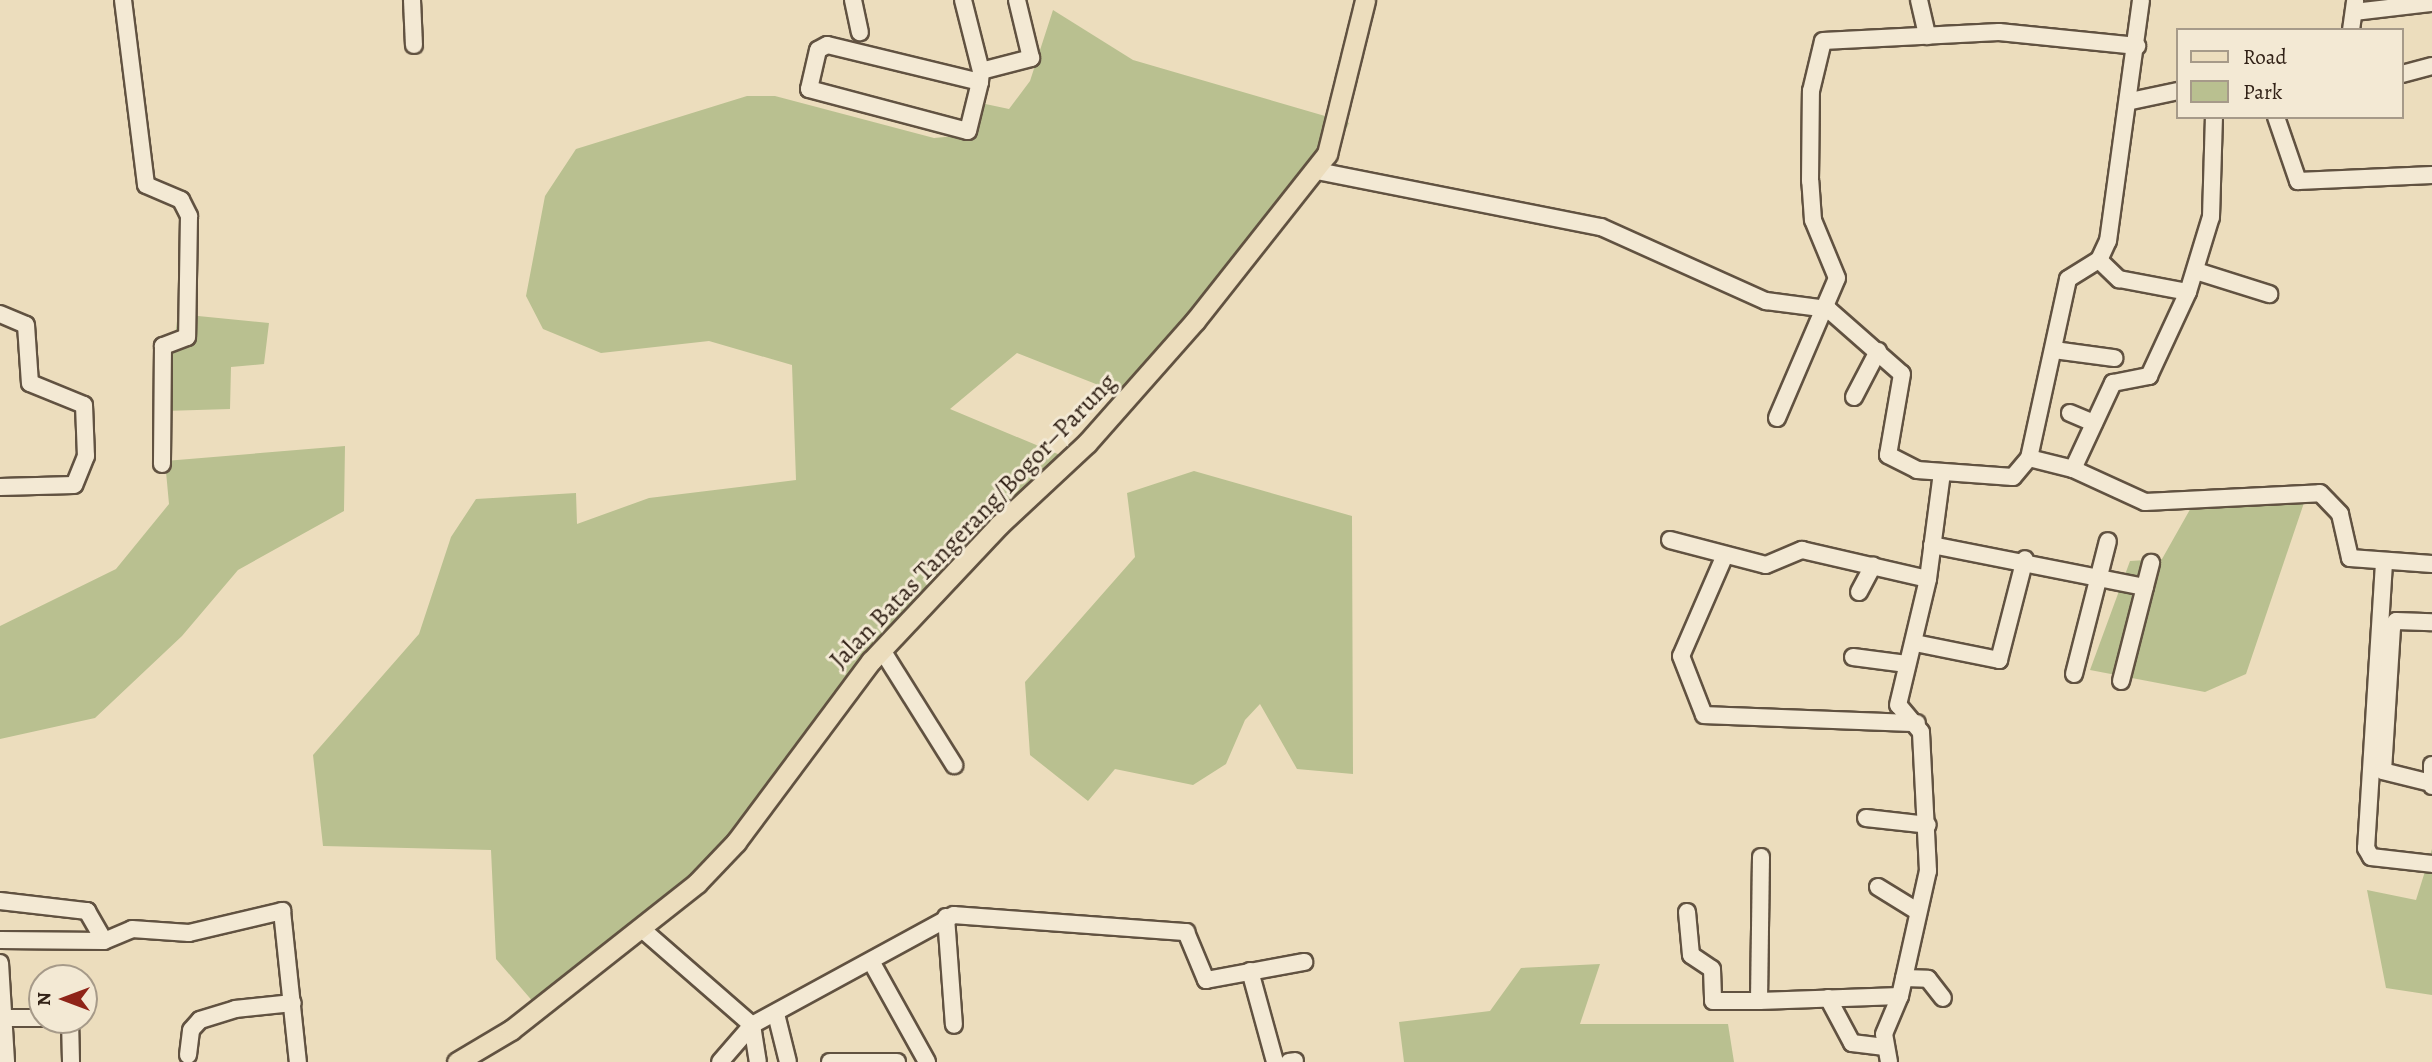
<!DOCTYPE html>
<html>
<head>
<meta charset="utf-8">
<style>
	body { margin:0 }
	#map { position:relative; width:2432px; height:1062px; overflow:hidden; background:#ecddbd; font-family:Alegreya,serif }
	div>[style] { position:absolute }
	.green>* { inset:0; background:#b9c090 }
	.roads { filter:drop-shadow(2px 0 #615241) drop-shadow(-2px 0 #615241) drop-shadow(0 2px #615241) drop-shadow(0 -2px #615241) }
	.minor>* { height:16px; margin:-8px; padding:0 8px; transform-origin:8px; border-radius:8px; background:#f3e9d4 }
	.major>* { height:19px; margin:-9.5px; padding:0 9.5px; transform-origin:9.5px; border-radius:9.5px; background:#ecddbd }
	span { translate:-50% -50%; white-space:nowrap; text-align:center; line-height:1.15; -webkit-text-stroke:6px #f3e9d4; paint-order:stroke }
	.street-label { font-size:26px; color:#332318 }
	.legend { position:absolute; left:2176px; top:28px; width:228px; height:91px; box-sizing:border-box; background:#f3e9d4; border:2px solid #a69a89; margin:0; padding:9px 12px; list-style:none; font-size:21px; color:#332318 }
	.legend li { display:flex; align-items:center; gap:14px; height:35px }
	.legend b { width:35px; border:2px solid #a69a89 }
	.north { position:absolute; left:28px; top:964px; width:70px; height:70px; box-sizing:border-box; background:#f3e9d4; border:2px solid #a69a89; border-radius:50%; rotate:270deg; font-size:19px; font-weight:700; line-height:28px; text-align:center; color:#332318 }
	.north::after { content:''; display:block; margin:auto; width:24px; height:32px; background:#8f2418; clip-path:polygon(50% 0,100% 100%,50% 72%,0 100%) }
</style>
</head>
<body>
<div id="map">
	<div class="green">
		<div style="clip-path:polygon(1053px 10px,1133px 60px,1349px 123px,1326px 171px,1134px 399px,1017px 353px,950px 409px,1065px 457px,836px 701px,765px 811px,541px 1011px,496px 959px,491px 850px,323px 846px,313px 755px,419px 634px,451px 537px,476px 499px,576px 493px,577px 524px,649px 498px,796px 480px,792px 365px,709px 341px,601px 353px,543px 329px,526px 296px,545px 196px,576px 149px,747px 96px,775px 96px,934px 138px,967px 135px,976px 102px,1009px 109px,1030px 81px)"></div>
		<div style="clip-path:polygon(178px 314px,269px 323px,264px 364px,231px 367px,230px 409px,164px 411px)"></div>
		<div style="clip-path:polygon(345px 446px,344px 511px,238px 570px,182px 636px,95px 718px,0 739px,0 626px,116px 569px,169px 504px,165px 461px)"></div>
		<div style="clip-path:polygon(1194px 471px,1352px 516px,1353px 774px,1297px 769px,1260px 704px,1245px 720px,1226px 764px,1193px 785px,1115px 769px,1088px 801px,1030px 755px,1025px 682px,1135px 557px,1127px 493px)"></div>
		<div style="clip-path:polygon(2201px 490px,2251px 496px,2308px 491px,2246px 674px,2205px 692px,2090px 670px,2130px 561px,2162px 559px)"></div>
		<div style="clip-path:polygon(2432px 849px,2432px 995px,2386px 988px,2367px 890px,2416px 900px)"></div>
		<div style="clip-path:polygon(1600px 964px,1580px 1024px,1728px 1024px,1734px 1062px,1404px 1062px,1399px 1022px,1490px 1011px,1521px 968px)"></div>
	</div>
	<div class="roads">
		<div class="minor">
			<div style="left:123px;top:0;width:186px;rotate:82.9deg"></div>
			<div style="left:146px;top:185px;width:38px;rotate:23deg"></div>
			<div style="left:181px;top:200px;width:18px;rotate:63deg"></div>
			<div style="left:189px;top:216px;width:121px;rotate:90.9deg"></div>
			<div style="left:187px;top:337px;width:26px;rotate:159deg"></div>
			<div style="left:163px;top:346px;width:118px;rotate:90.5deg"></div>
			<div style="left:412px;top:0;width:45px;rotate:87.5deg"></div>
			<div style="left:853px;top:0;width:33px;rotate:78deg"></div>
			<div style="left:963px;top:0;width:73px;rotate:75.8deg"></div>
			<div style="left:1919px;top:0;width:37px;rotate:77deg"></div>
			<div style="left:2354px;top:12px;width:79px;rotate:-6.6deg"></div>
			<div style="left:2351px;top:30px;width:30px;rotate:-82deg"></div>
			<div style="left:2402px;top:74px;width:31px;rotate:-15deg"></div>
			<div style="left:980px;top:82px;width:157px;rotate:-166.4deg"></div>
			<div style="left:827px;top:45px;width:10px;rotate:151deg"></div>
			<div style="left:818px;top:50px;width:40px;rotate:103deg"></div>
			<div style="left:809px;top:89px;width:164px;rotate:14.8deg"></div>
			<div style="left:968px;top:131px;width:50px;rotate:-76.2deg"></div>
			<div style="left:980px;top:82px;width:11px;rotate:-85deg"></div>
			<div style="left:981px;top:71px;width:52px;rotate:-14.6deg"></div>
			<div style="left:1031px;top:58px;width:60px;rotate:-103.6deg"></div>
			<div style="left:2131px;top:101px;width:48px;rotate:-12deg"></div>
			<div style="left:2276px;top:117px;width:68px;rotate:71deg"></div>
			<div style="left:2298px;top:181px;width:134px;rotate:-2.6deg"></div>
			<div style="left:1317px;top:171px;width:289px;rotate:11.2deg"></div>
			<div style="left:1601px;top:227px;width:181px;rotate:24.2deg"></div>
			<div style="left:1766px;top:301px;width:63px;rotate:7.4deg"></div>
			<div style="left:1828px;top:309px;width:98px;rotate:41.3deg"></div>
			<div style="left:1902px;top:374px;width:82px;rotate:99.8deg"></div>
			<div style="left:1888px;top:455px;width:33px;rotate:27deg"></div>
			<div style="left:1917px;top:470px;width:96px;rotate:4.2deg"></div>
			<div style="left:2013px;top:477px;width:25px;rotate:-50deg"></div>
			<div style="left:2029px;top:458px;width:183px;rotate:-77.7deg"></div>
			<div style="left:2068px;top:279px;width:36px;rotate:-32deg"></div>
			<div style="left:2099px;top:260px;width:21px;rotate:-65deg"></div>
			<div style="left:2108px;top:241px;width:243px;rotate:-82.2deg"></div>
			<div style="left:2099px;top:260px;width:28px;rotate:44deg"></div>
			<div style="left:2119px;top:279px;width:70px;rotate:10.7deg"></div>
			<div style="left:2196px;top:271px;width:77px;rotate:17.5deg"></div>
			<div style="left:0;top:314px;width:28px;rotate:23deg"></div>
			<div style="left:26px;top:325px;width:58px;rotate:86.1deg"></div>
			<div style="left:30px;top:383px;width:58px;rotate:22.2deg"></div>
			<div style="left:84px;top:405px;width:51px;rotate:87.8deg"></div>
			<div style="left:86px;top:456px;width:31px;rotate:112deg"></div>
			<div style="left:74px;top:485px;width:74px;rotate:178.5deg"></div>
			<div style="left:2054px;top:350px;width:61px;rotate:7.6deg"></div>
			<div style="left:1854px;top:397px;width:52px;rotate:-62.4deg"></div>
			<div style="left:2070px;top:413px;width:26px;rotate:23deg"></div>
			<div style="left:1777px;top:418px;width:152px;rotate:-66.8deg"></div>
			<div style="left:1837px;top:278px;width:63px;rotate:-112.5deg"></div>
			<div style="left:1813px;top:220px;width:39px;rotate:-94deg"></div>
			<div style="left:1810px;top:181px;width:90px;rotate:-89.4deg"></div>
			<div style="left:1811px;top:91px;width:51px;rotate:-76.5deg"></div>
			<div style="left:1823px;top:41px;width:176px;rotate:-2.9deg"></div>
			<div style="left:1999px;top:32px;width:139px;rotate:5.8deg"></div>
			<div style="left:2029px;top:458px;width:45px;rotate:14deg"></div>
			<div style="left:2073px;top:469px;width:79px;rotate:24.6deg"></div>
			<div style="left:2145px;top:502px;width:175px;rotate:-2.9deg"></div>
			<div style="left:2320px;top:493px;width:29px;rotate:46deg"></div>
			<div style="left:2340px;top:514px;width:45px;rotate:77.2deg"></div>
			<div style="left:2350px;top:558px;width:82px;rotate:4.2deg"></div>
			<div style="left:2073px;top:469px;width:95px;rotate:-65.1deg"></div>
			<div style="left:2113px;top:383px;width:37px;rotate:-11deg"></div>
			<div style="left:2149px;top:376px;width:93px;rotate:-65.1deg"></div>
			<div style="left:2188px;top:292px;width:78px;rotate:-73deg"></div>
			<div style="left:2211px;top:217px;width:100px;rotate:-88.3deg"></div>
			<div style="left:1670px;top:540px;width:99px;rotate:14.6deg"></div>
			<div style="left:1766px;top:565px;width:39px;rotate:-23deg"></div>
			<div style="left:1802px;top:550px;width:129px;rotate:13deg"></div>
			<div style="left:1932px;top:545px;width:217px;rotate:11.2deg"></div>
			<div style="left:1725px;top:555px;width:110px;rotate:113.5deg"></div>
			<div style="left:1681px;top:656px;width:63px;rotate:68.7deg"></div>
			<div style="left:1704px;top:715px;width:213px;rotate:2.2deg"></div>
			<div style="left:2384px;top:563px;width:286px;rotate:93.6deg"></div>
			<div style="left:2366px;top:848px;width:10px;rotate:61deg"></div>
			<div style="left:2371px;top:857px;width:61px;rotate:6.5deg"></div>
			<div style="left:1859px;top:592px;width:30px;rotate:-62deg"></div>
			<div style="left:1915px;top:643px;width:86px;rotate:11.4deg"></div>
			<div style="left:1999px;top:660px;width:104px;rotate:-75.6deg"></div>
			<div style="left:882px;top:650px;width:136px;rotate:57.9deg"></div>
			<div style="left:1853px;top:657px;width:54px;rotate:7.4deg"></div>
			<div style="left:2074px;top:674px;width:137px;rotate:-75.7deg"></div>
			<div style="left:2121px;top:681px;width:122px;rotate:-75.7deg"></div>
			<div style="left:2432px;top:765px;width:21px;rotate:90deg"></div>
			<div style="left:2431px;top:783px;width:49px;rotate:-166deg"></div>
			<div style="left:2383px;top:771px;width:144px;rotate:-86.4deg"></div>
			<div style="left:2392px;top:627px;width:7px;rotate:-56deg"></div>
			<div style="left:2396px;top:621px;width:36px;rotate:2deg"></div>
			<div style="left:1866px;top:818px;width:62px;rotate:6.4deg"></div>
			<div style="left:1761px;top:857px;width:144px;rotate:90.8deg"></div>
			<div style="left:1759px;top:1001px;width:141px;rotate:-2deg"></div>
			<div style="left:1878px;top:887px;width:46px;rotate:31.6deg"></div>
			<div style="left:0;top:901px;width:88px;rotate:6.6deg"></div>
			<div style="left:87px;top:911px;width:34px;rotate:60deg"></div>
			<div style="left:1687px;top:912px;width:43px;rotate:84.7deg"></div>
			<div style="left:1691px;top:955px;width:25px;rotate:34deg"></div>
			<div style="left:1712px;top:969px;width:32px;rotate:88deg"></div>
			<div style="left:1713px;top:1001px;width:46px"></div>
			<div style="left:946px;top:917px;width:108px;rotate:85.8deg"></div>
			<div style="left:643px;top:930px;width:145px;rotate:41.1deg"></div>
			<div style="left:752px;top:1025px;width:37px;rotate:81deg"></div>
			<div style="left:0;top:940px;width:104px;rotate:0.6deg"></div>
			<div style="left:104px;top:941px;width:30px;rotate:-23deg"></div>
			<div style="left:132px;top:929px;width:57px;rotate:4deg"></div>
			<div style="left:189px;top:933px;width:96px;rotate:-13.3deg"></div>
			<div style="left:282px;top:911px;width:152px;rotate:84deg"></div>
			<div style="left:0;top:963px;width:99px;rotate:86.5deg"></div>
			<div style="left:872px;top:963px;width:113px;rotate:60.9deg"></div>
			<div style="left:1250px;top:971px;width:94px;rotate:74.6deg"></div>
			<div style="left:1904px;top:978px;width:24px;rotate:2deg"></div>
			<div style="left:1928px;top:979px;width:24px;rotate:52deg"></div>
			<div style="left:1828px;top:998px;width:51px;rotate:61.9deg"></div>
			<div style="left:1852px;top:1043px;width:33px;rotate:7deg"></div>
			<div style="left:776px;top:1014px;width:49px;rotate:76deg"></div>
			<div style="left:4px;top:1018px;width:38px"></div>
			<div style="left:70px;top:1020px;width:42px;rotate:88.6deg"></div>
			<div style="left:188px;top:1055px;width:25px;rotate:-83deg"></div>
			<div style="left:191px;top:1030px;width:13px;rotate:-48deg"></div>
			<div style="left:200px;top:1020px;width:37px;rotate:-17deg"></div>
			<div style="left:235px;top:1009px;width:58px;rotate:-5.9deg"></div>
			<div style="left:720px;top:1062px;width:49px;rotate:-49.1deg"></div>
			<div style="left:752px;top:1025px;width:230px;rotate:-28.6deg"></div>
			<div style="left:954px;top:915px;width:233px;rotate:4.2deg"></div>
			<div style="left:1186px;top:932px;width:52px;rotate:67.4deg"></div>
			<div style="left:1206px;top:980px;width:100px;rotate:-10.4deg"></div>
			<div style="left:830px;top:1062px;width:67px"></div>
			<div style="left:1289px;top:1062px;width:6px;rotate:-9deg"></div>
			<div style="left:1889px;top:1062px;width:28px;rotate:-100deg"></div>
			<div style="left:1884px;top:1034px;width:41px;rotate:-67.2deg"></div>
			<div style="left:1900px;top:996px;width:128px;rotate:-77.4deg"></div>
			<div style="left:1928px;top:871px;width:139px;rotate:-92.9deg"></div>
			<div style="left:1921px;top:732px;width:35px;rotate:-130deg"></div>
			<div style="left:1898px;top:705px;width:130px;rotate:-76.6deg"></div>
			<div style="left:1928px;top:579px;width:107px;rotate:-82.5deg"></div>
		</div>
		<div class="major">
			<div style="left:457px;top:1062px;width:63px;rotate:-30.7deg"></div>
			<div style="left:511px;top:1030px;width:237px;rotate:-38.3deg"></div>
			<div style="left:697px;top:883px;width:57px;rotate:-46.4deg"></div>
			<div style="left:736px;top:842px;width:226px;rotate:-53.3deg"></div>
			<div style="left:871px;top:661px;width:187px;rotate:-46.7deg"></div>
			<div style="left:999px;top:525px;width:120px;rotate:-43deg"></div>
			<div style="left:1087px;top:443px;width:163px;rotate:-48.5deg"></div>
			<div style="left:1195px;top:321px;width:213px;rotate:-51.7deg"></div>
			<div style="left:1327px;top:154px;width:159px;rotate:-76.1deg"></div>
		</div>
	</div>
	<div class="street-label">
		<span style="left:973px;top:521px;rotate:-46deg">Jalan Batas Tangerang/Bogor–Parung</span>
	</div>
	<ul class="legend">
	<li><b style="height:9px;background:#ecddbd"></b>Road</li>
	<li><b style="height:19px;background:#b9c090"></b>Park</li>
	</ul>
	<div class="north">N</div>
</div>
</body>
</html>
